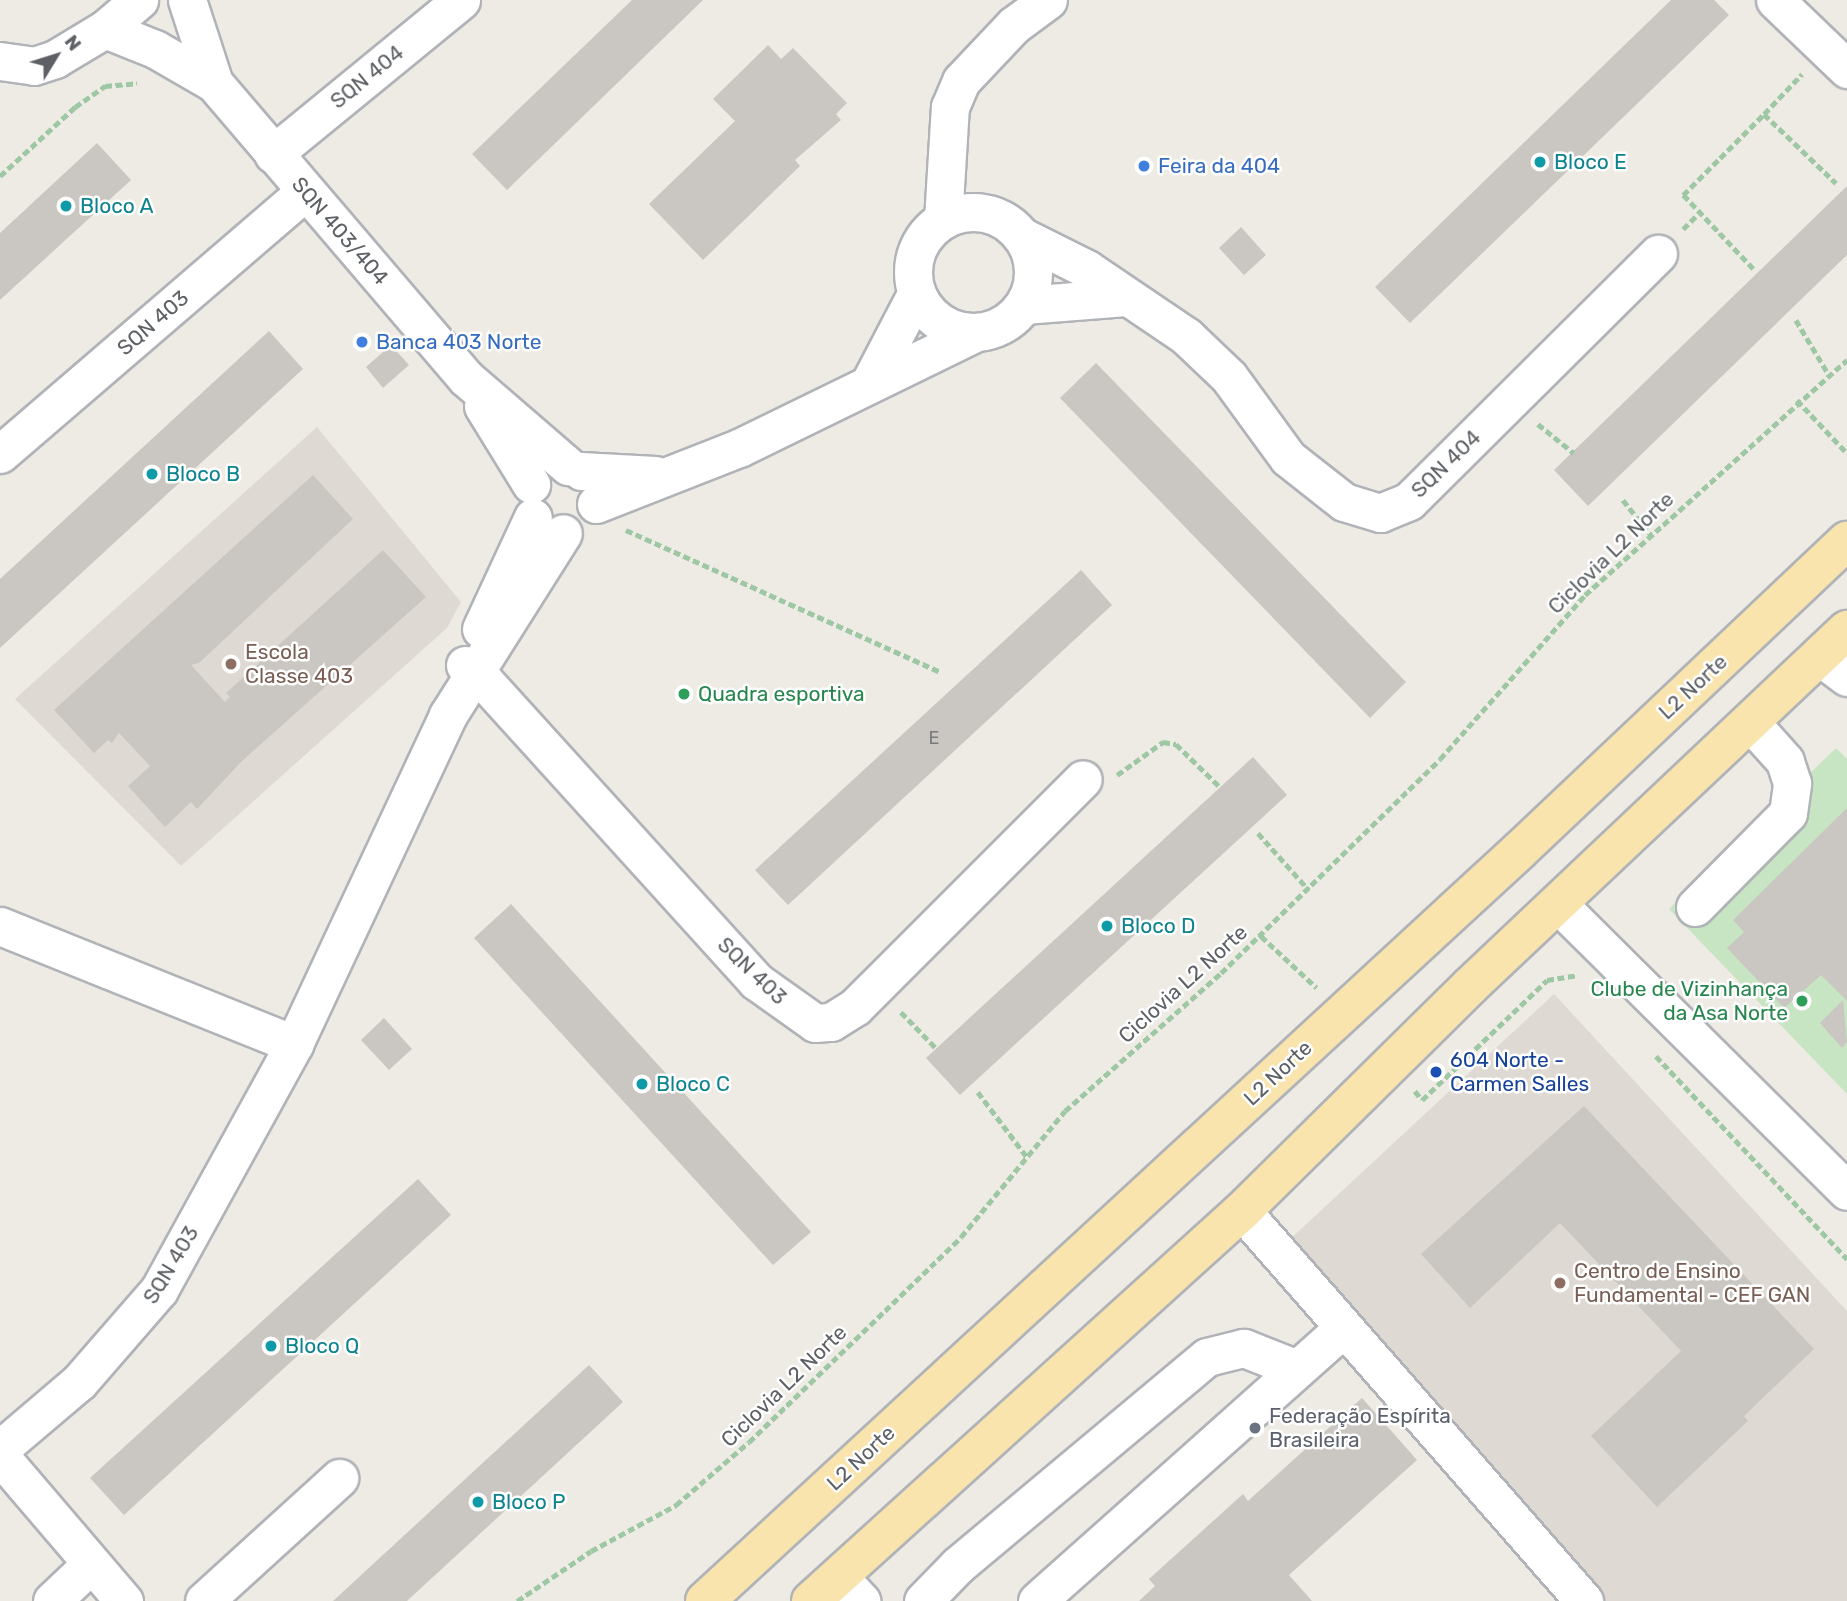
<!DOCTYPE html>
<html>
<head>
<meta charset="utf-8">
<style>
	body { margin:0 }
	#map { position:relative; width:1847px; height:1601px; overflow:hidden; background:#eeebe5; font-family:Rubik,sans-serif }
	div>[style] { position:absolute }
	.education>* { inset:0; background:#dedad3 }
	.green>* { inset:0; background:#c7e4c3 }
	.building>* { inset:0; background:#cac6c1 }
	.path>* { height:4.5px; margin-top:-2.25px; transform-origin:0; background:repeating-linear-gradient(90deg,#9ec7a4 0 7px,transparent 0 10.5px) }
	.roads { filter:drop-shadow(2px 0 #b0b3b7) drop-shadow(-2px 0 #b0b3b7) drop-shadow(0 2px #b0b3b7) drop-shadow(0 -2px #b0b3b7) }
	.minor>* { height:37px; margin:-18.5px; padding:0 18.5px; transform-origin:18.5px; border-radius:18.5px; background:#fff }
	.minor>.ring { margin:-18.5px; padding:0; box-sizing:content-box; background:none; border:37px solid #fff; border-radius:50% }
	.major>* { height:38px; margin:-19px; padding:0 19px; transform-origin:19px; border-radius:19px; background:#fae4ae }
	.dots>* { width:19px; height:19px; translate:-50% -50%; box-sizing:border-box; border:4px solid #fff; border-radius:50% }
	span { translate:-50% -50%; white-space:nowrap; text-align:center; line-height:1.15; -webkit-text-stroke:5px #fff; paint-order:stroke }
	.number-label { font-size:18px; color:#787a7c }
	.number-label span { -webkit-text-stroke-width:0 }
	.street-label { font-size:21px; color:#5d6165 }
	.culture-label { font-size:21px; color:#0d838f }
	.left { translate:0 -50%; text-align:left }
	.shop-label { font-size:21px; color:#366cbe }
	.education-label { font-size:21px; color:#785e54 }
	.leisure-label { font-size:21px; color:#27864d }
	.right { translate:-100% -50%; text-align:right }
	.transit-label { font-size:21px; color:#164399 }
	.worship-label { font-size:21px; color:#5b616d }
	.north { position:absolute; left:21px; top:21px; width:70px; height:70px; -webkit-text-stroke:5px #fff; paint-order:stroke; rotate:52deg; font-size:19px; font-weight:700; line-height:28px; text-align:center; color:#5d6165 }
	.north::after { content:''; display:block; margin:auto; width:24px; height:32px; background:#5d6165; clip-path:polygon(50% 0,100% 100%,50% 72%,0 100%) }
</style>
</head>
<body>
<div id="map">
	<div class="education">
		<div style="clip-path:polygon(317px 427px,461px 602px,447px 628px,181px 866px,15px 699px)"></div>
		<div style="clip-path:polygon(1554px 994px,1847px 1311px,1847px 1601px,1590px 1601px,1273px 1255px)"></div>
	</div>
	<div class="green">
		<div style="clip-path:polygon(1836px 748px,1847px 759px,1847px 1094px,1669px 909px)"></div>
	</div>
	<div class="building">
		<div style="clip-path:polygon(632px 0,703px 0,507px 190px,472px 154px)"></div>
		<div style="clip-path:polygon(1671px 0,1714px 0,1729px 15px,1410px 323px,1375px 287px)"></div>
		<div style="clip-path:polygon(768px 45px,781px 59px,793px 48px,847px 103px,836px 114px,841px 120px,795px 160px,800px 166px,703px 260px,649px 204px,735px 121px,713px 99px)"></div>
		<div style="clip-path:polygon(97px 143px,131px 180px,0 300px,0 233px)"></div>
		<div style="clip-path:polygon(1847px 186px,1847px 255px,1588px 506px,1554px 470px)"></div>
		<div style="clip-path:polygon(1241px 227px,1266px 255px,1244px 275px,1219px 248px)"></div>
		<div style="clip-path:polygon(269px 331px,303px 369px,0 648px,0 579px)"></div>
		<div style="clip-path:polygon(391px 345px,409px 365px,383px 388px,366px 367px)"></div>
		<div style="clip-path:polygon(1096px 363px,1406px 682px,1370px 718px,1060px 398px)"></div>
		<div style="clip-path:polygon(313px 475px,353px 519px,199px 663px,191px 665px,225px 702px,230px 697px,226px 693px,383px 550px,426px 597px,242px 761px,197px 809px,191px 802px,165px 827px,128px 786px,150px 766px,119px 733px,112px 743px,108px 740px,94px 753px,54px 710px)"></div>
		<div style="clip-path:polygon(1081px 570px,1112px 605px,788px 905px,755px 870px)"></div>
		<div style="clip-path:polygon(1253px 757px,1287px 795px,960px 1095px,926px 1058px)"></div>
		<div style="clip-path:polygon(1847px 808px,1847px 1001px,1821px 975px,1784px 1008px,1727px 948px,1744px 932px,1733px 920px)"></div>
		<div style="clip-path:polygon(511px 904px,811px 1232px,773px 1265px,474px 938px)"></div>
		<div style="clip-path:polygon(1843px 1000px,1847px 1042px,1842px 1048px,1820px 1023px)"></div>
		<div style="clip-path:polygon(384px 1018px,412px 1049px,389px 1070px,361px 1040px)"></div>
		<div style="clip-path:polygon(1584px 1106px,1814px 1349px,1744px 1416px,1748px 1421px,1657px 1507px,1591px 1436px,1681px 1351px,1560px 1223px,1470px 1308px,1421px 1254px)"></div>
		<div style="clip-path:polygon(418px 1179px,451px 1215px,124px 1515px,90px 1478px)"></div>
		<div style="clip-path:polygon(589px 1365px,623px 1402px,407px 1601px,333px 1601px)"></div>
		<div style="clip-path:polygon(1362px 1398px,1417px 1460px,1289px 1575px,1312px 1601px,1139px 1601px,1155px 1586px,1149px 1579px,1243px 1494px,1248px 1501px)"></div>
	</div>
	<div class="path">
		<div style="left:1764px;top:114px;width:55px;rotate:-46.5deg"></div>
		<div style="left:0;top:176px;width:102px;rotate:-42.6deg"></div>
		<div style="left:75px;top:107px;width:37px;rotate:-35deg"></div>
		<div style="left:105px;top:86px;width:32px;rotate:-5deg"></div>
		<div style="left:1683px;top:229px;width:24px;rotate:-45deg"></div>
		<div style="left:1753px;top:269px;width:102px;rotate:-133.4deg"></div>
		<div style="left:1683px;top:195px;width:115px;rotate:-45deg"></div>
		<div style="left:1764px;top:114px;width:100px;rotate:43.8deg"></div>
		<div style="left:1796px;top:320px;width:64px;rotate:59deg"></div>
		<div style="left:1797px;top:400px;width:73px;rotate:46.7deg"></div>
		<div style="left:1538px;top:424px;width:46px;rotate:38.9deg"></div>
		<div style="left:1623px;top:500px;width:45px;rotate:51.3deg"></div>
		<div style="left:626px;top:530px;width:346px;rotate:24.3deg"></div>
		<div style="left:1117px;top:775px;width:57px;rotate:-35.7deg"></div>
		<div style="left:1163px;top:742px;width:13px;rotate:9deg"></div>
		<div style="left:1176px;top:744px;width:62px;rotate:44.3deg"></div>
		<div style="left:1258px;top:833px;width:76px;rotate:48.2deg"></div>
		<div style="left:1261px;top:936px;width:76px;rotate:42.9deg"></div>
		<div style="left:901px;top:1012px;width:52px;rotate:45.8deg"></div>
		<div style="left:1656px;top:1056px;width:279px;rotate:46.7deg"></div>
		<div style="left:1415px;top:1091px;width:11px;rotate:52deg"></div>
		<div style="left:1422px;top:1100px;width:173px;rotate:-43.8deg"></div>
		<div style="left:1547px;top:980px;width:30px;rotate:-9deg"></div>
		<div style="left:978px;top:1092px;width:81px;rotate:53deg"></div>
		<div style="left:517px;top:1601px;width:89px;rotate:-34deg"></div>
		<div style="left:591px;top:1551px;width:97px;rotate:-28.4deg"></div>
		<div style="left:676px;top:1505px;width:96px;rotate:-40.8deg"></div>
		<div style="left:749px;top:1442px;width:295px;rotate:-44deg"></div>
		<div style="left:961px;top:1237px;width:163px;rotate:-50.5deg"></div>
		<div style="left:1065px;top:1111px;width:208px;rotate:-41.5deg"></div>
		<div style="left:1221px;top:973px;width:306px;rotate:-44.3deg"></div>
		<div style="left:1440px;top:759px;width:219px;rotate:-48.5deg"></div>
		<div style="left:1585px;top:595px;width:352px;rotate:-41.9deg"></div>
	</div>
	<div class="roads">
		<div class="minor">
			<div style="left:187px;top:0;width:87px;rotate:72deg"></div>
			<div style="left:1775px;top:0;width:100px;rotate:43.8deg"></div>
			<div style="left:105px;top:29px;width:54px;rotate:21.8deg"></div>
			<div style="left:155px;top:49px;width:68px;rotate:30deg"></div>
			<div style="left:214px;top:83px;width:388px;rotate:49.5deg"></div>
			<div style="left:466px;top:378px;width:135px;rotate:40.8deg"></div>
			<div style="left:0;top:61px;width:34px;rotate:8deg"></div>
			<div style="left:34px;top:66px;width:22px;rotate:-18deg"></div>
			<div style="left:55px;top:59px;width:58px;rotate:-31deg"></div>
			<div style="left:105px;top:29px;width:45px;rotate:-40.5deg"></div>
			<div style="left:273px;top:154px;width:243px;rotate:-39.3deg"></div>
			<div class="ring" style="left:913px;top:212px;width:83px;height:83px"></div>
			<div style="left:943px;top:220px;width:113px;rotate:-86.5deg"></div>
			<div style="left:950px;top:107px;width:28px;rotate:-67deg"></div>
			<div style="left:961px;top:81px;width:77px;rotate:-46.6deg"></div>
			<div style="left:1014px;top:25px;width:42px;rotate:-36.3deg"></div>
			<div style="left:1021px;top:236px;width:74px;rotate:26.6deg"></div>
			<div style="left:1087px;top:269px;width:120px;rotate:34.1deg"></div>
			<div style="left:1186px;top:336px;width:59px;rotate:43.6deg"></div>
			<div style="left:1229px;top:377px;width:100px;rotate:53.9deg"></div>
			<div style="left:1288px;top:458px;width:71px;rotate:38.2deg"></div>
			<div style="left:1344px;top:502px;width:38px;rotate:17deg"></div>
			<div style="left:1380px;top:513px;width:31px;rotate:-22deg"></div>
			<div style="left:1409px;top:501px;width:351px;rotate:-44.8deg"></div>
			<div style="left:1024px;top:305px;width:102px;rotate:-4.5deg"></div>
			<div style="left:869px;top:384px;width:102px;rotate:-62.4deg"></div>
			<div style="left:483px;top:406px;width:92px;rotate:58.4deg"></div>
			<div style="left:0;top:454px;width:402px;rotate:-40.7deg"></div>
			<div style="left:581px;top:471px;width:74px;rotate:3.1deg"></div>
			<div style="left:596px;top:504px;width:154px;rotate:-21.4deg"></div>
			<div style="left:739px;top:448px;width:263px;rotate:-26deg"></div>
			<div style="left:481px;top:629px;width:123px;rotate:-65.1deg"></div>
			<div style="left:1819px;top:656px;width:35px;rotate:37deg"></div>
			<div style="left:465px;top:665px;width:13px;rotate:32deg"></div>
			<div style="left:476px;top:672px;width:417px;rotate:47.8deg"></div>
			<div style="left:756px;top:981px;width:72px;rotate:35.4deg"></div>
			<div style="left:815px;top:1023px;width:16px;rotate:-4deg"></div>
			<div style="left:831px;top:1022px;width:28px;rotate:-32deg"></div>
			<div style="left:855px;top:1007px;width:322px;rotate:-45deg"></div>
			<div style="left:1558px;top:904px;width:407px;rotate:44.8deg"></div>
			<div style="left:1695px;top:907px;width:132px;rotate:-45.3deg"></div>
			<div style="left:1788px;top:813px;width:30px;rotate:-82deg"></div>
			<div style="left:1792px;top:783px;width:23px;rotate:-108deg"></div>
			<div style="left:1785px;top:761px;width:52px;rotate:-131.9deg"></div>
			<div style="left:0;top:926px;width:317px;rotate:21.9deg"></div>
			<div style="left:1242px;top:1211px;width:519px;rotate:48.75deg"></div>
			<div style="left:0;top:1449px;width:104px;rotate:-40.3deg"></div>
			<div style="left:79px;top:1382px;width:122px;rotate:-49deg"></div>
			<div style="left:159px;top:1290px;width:281px;rotate:-61.2deg"></div>
			<div style="left:294px;top:1044px;width:363px;rotate:-64.9deg"></div>
			<div style="left:448px;top:715px;width:215px;rotate:-57.7deg"></div>
			<div style="left:0;top:1456px;width:191px;rotate:49.5deg"></div>
			<div style="left:839px;top:1577px;width:33px;rotate:47deg"></div>
			<div style="left:52px;top:1601px;width:54px;rotate:-43.5deg"></div>
			<div style="left:204px;top:1601px;width:183px;rotate:-42.3deg"></div>
			<div style="left:923px;top:1601px;width:50px;rotate:-45.8deg"></div>
			<div style="left:958px;top:1565px;width:324px;rotate:-39.9deg"></div>
			<div style="left:1207px;top:1357px;width:38px;rotate:-14deg"></div>
			<div style="left:1244px;top:1348px;width:57px;rotate:21.6deg"></div>
			<div style="left:1037px;top:1601px;width:411px;rotate:-41.7deg"></div>
		</div>
		<div class="major">
			<div style="left:705px;top:1601px;width:1108px;rotate:-42.66deg"></div>
			<div style="left:1520px;top:850px;width:450px;rotate:-43.4deg"></div>
			<div style="left:811px;top:1601px;width:581px;rotate:-42.14deg"></div>
			<div style="left:1242px;top:1211px;width:320px;rotate:-44.6deg"></div>
			<div style="left:1470px;top:986px;width:519px;rotate:-43.36deg"></div>
		</div>
	</div>
	<div class="dots">
		<div style="left:1540px;top:162px;background:#0f9aa8"></div>
		<div style="left:1144px;top:166px;background:#3f7fe0"></div>
		<div style="left:66px;top:206px;background:#0f9aa8"></div>
		<div style="left:362px;top:342px;background:#3f7fe0"></div>
		<div style="left:152px;top:474px;background:#0f9aa8"></div>
		<div style="left:231px;top:664px;background:#8d6e63"></div>
		<div style="left:684px;top:694px;background:#2e9e5b"></div>
		<div style="left:1107px;top:926px;background:#0f9aa8"></div>
		<div style="left:1802px;top:1001px;background:#2e9e5b"></div>
		<div style="left:1436px;top:1072px;background:#1a4fb4"></div>
		<div style="left:642px;top:1084px;background:#0f9aa8"></div>
		<div style="left:1560px;top:1283px;background:#8d6e63"></div>
		<div style="left:271px;top:1346px;background:#0f9aa8"></div>
		<div style="left:1255px;top:1428px;background:#6b7280"></div>
		<div style="left:478px;top:1502px;background:#0f9aa8"></div>
	</div>
	<div class="number-label">
		<span style="left:934px;top:738px">E</span>
	</div>
	<div class="street-label">
		<span style="left:367px;top:77px;rotate:-39deg">SQN 404</span>
		<span style="left:340px;top:231px;rotate:49deg">SQN 403/404</span>
		<span style="left:153px;top:323px;rotate:-41deg">SQN 403</span>
		<span style="left:1446px;top:464px;rotate:-44deg">SQN 404</span>
		<span style="left:1611px;top:553px;rotate:-44deg">Ciclovia L2 Norte</span>
		<span style="left:1693px;top:687px;rotate:-43deg">L2 Norte</span>
		<span style="left:752px;top:971px;rotate:44deg">SQN 403</span>
		<span style="left:1183px;top:984px;rotate:-42deg">Ciclovia L2 Norte</span>
		<span style="left:1278px;top:1073px;rotate:-43deg">L2 Norte</span>
		<span style="left:171px;top:1265px;rotate:-59deg">SQN 403</span>
		<span style="left:784px;top:1386px;rotate:-44deg">Ciclovia L2 Norte</span>
		<span style="left:861px;top:1458px;rotate:-43deg">L2 Norte</span>
	</div>
	<div class="culture-label">
		<span class="left" style="left:1554px;top:162px">Bloco E</span>
		<span class="left" style="left:80px;top:206px">Bloco A</span>
		<span class="left" style="left:166px;top:474px">Bloco B</span>
		<span class="left" style="left:1121px;top:926px">Bloco D</span>
		<span class="left" style="left:656px;top:1084px">Bloco C</span>
		<span class="left" style="left:285px;top:1346px">Bloco Q</span>
		<span class="left" style="left:492px;top:1502px">Bloco P</span>
	</div>
	<div class="shop-label">
		<span class="left" style="left:1158px;top:166px">Feira da 404</span>
		<span class="left" style="left:376px;top:342px">Banca 403 Norte</span>
	</div>
	<div class="education-label">
		<span class="left" style="left:245px;top:664px">Escola<br>Classe 403</span>
		<span class="left" style="left:1574px;top:1283px">Centro de Ensino<br>Fundamental - CEF GAN</span>
	</div>
	<div class="leisure-label">
		<span class="left" style="left:698px;top:694px">Quadra esportiva</span>
		<span class="right" style="left:1788px;top:1001px">Clube de Vizinhança<br>da Asa Norte</span>
	</div>
	<div class="transit-label">
		<span class="left" style="left:1450px;top:1072px">604 Norte -<br>Carmen Salles</span>
	</div>
	<div class="worship-label">
		<span class="left" style="left:1269px;top:1428px">Federação Espírita<br>Brasileira</span>
	</div>
	<div class="north">N</div>
</div>
</body>
</html>
